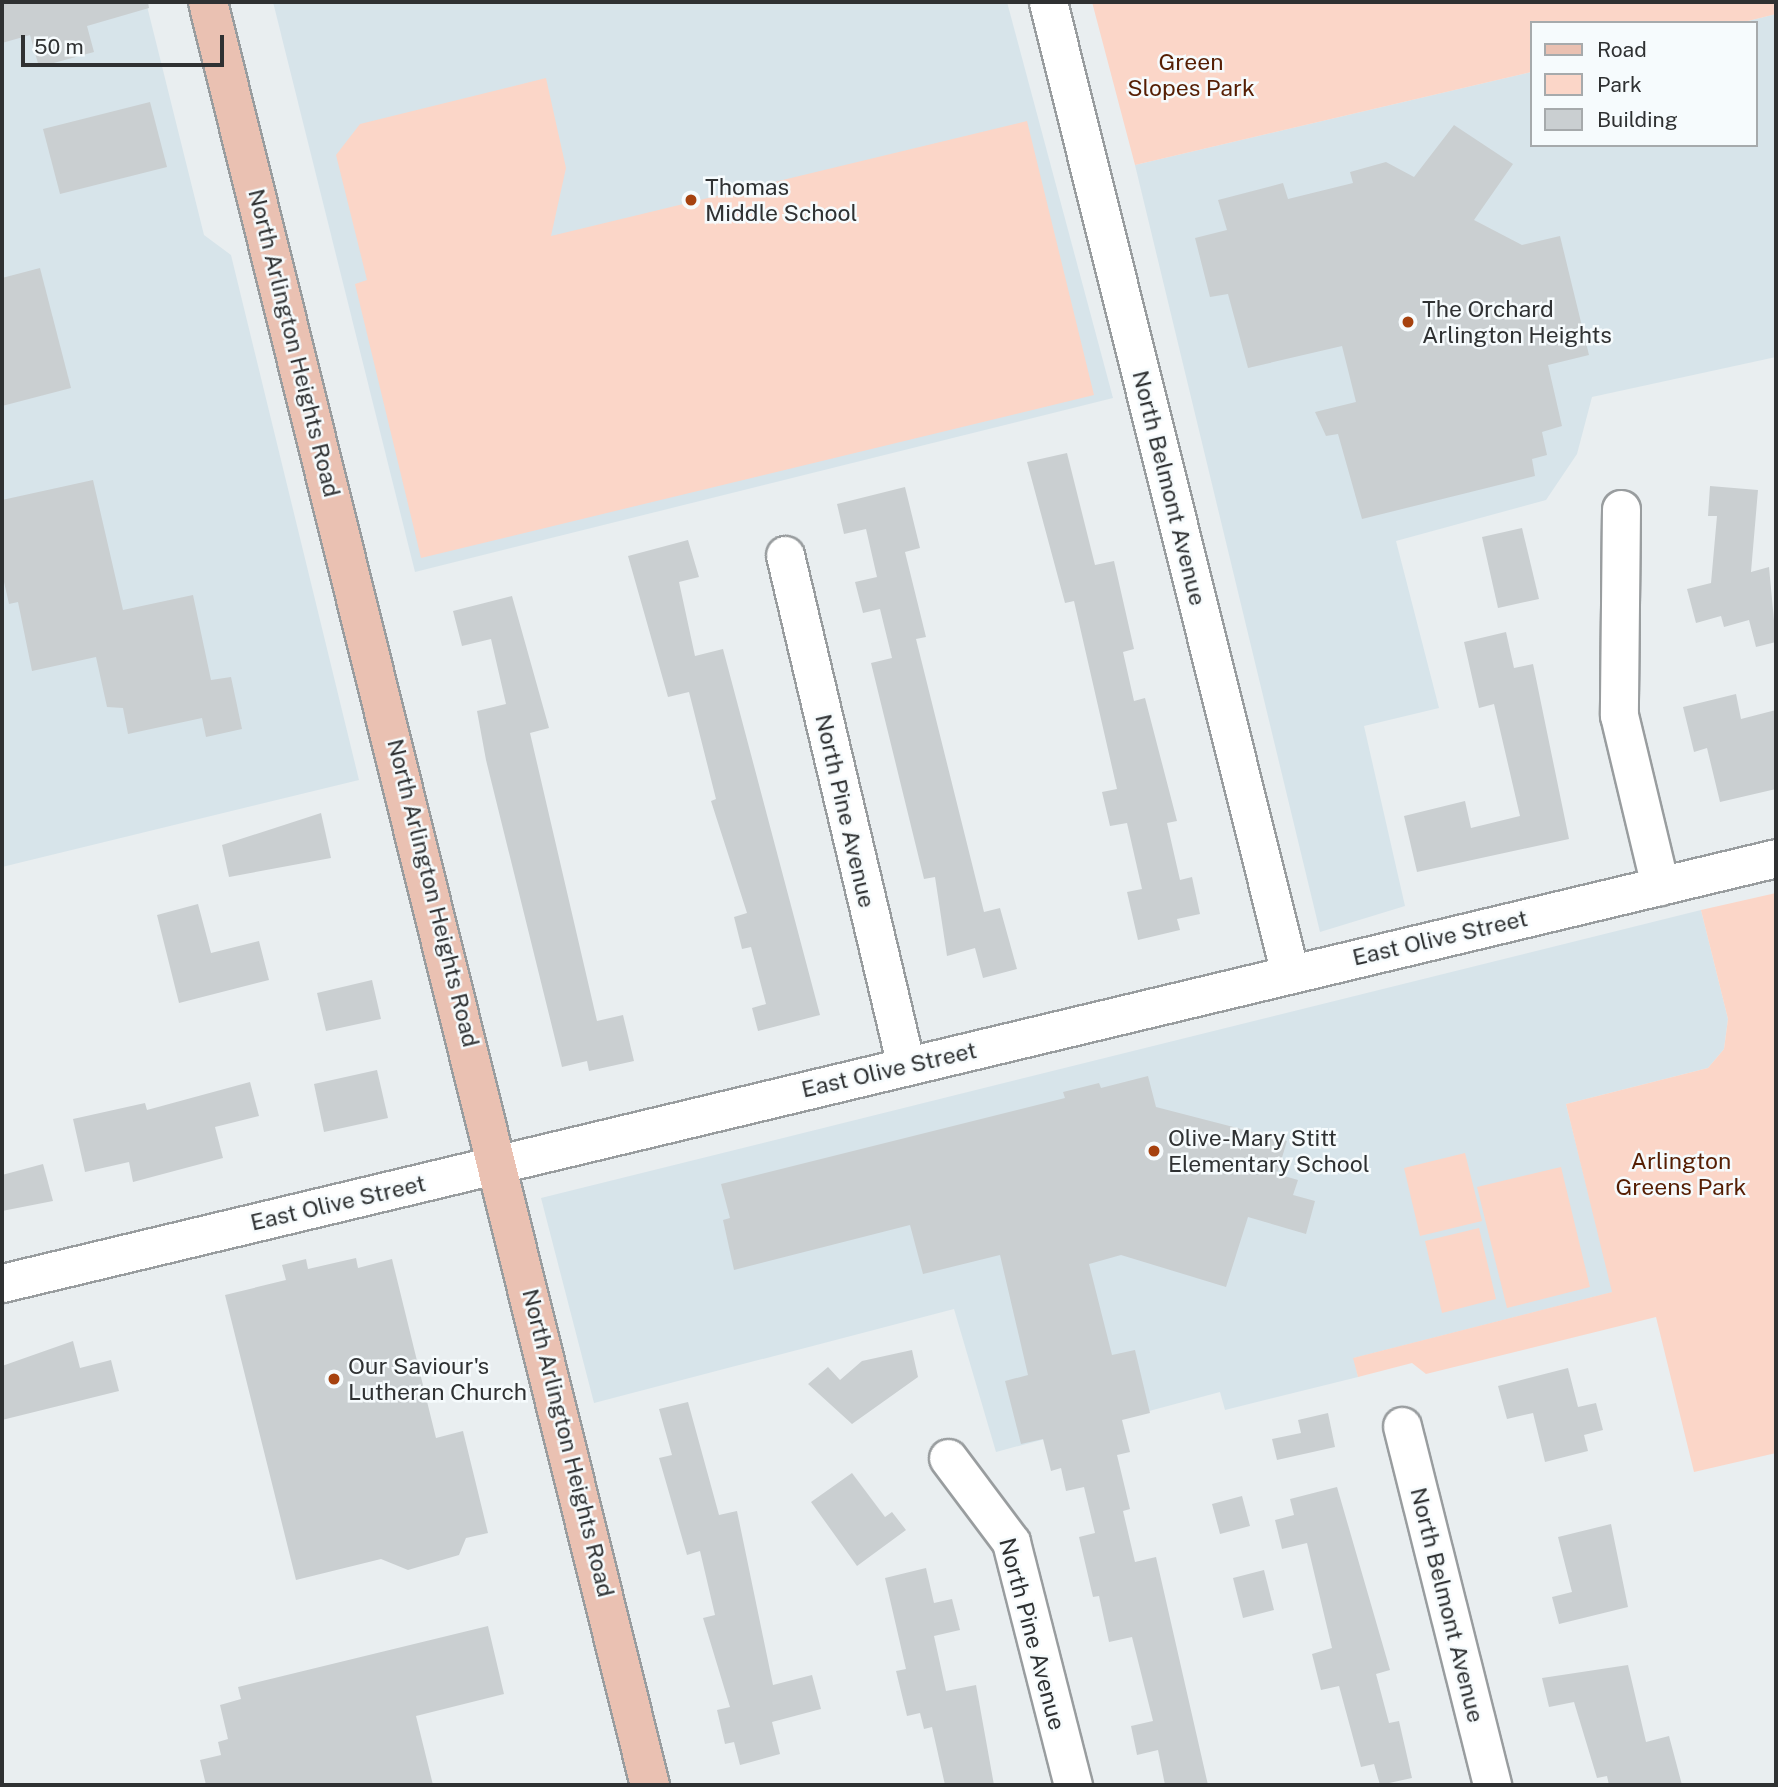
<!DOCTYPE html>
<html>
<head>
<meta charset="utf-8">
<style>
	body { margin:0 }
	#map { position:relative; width:1778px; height:1787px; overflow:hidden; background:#e9eef0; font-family:"Public Sans",sans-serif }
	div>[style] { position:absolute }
	.built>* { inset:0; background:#d7e4ea }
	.green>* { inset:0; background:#fbd6c8 }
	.building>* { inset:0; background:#cacfd1 }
	.roads { filter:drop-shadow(2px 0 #999d9f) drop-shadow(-2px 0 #999d9f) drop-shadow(0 2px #999d9f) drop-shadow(0 -2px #999d9f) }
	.minor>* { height:37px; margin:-18.5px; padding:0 18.5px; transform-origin:18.5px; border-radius:18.5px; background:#fff }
	.major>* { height:38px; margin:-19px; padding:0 19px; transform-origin:19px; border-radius:19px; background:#eac1b2 }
	.dots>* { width:19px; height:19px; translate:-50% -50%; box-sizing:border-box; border:4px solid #f6fbfd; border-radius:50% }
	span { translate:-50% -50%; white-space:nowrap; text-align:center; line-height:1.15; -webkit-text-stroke:5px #f6fbfd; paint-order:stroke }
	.park-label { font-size:23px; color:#561e03 }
	.poi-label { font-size:23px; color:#2f3132 }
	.left { translate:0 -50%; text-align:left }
	.street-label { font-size:23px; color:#2f3132 }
	.frame { position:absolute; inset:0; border:4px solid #2f3132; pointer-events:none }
	.legend { position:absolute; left:1530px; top:21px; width:228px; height:126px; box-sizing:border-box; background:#f6fbfd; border:2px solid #a6aaac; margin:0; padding:9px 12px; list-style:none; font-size:21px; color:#2f3132 }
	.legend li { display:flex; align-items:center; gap:14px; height:35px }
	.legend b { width:35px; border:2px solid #a6aaac }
	.scale { position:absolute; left:21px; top:35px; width:203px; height:32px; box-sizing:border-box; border:4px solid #2f3132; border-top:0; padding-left:9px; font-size:21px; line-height:24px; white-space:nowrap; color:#2f3132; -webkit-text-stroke:5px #f6fbfd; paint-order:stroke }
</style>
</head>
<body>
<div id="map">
	<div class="built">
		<div style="clip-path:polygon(2px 2px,146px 2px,204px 235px,231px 255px,359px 780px,2px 867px)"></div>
		<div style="clip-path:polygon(273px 2px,1007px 2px,1113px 398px,415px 572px)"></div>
		<div style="clip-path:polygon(1776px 14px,1776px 357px,1592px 397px,1577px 454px,1546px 500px,1396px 541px,1439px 708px,1364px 726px,1405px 906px,1320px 932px,1135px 165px,1531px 72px,1531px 145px,1755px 145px,1755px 23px,1740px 23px)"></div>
		<div style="clip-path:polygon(1701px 910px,1728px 1019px,1724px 1049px,1708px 1068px,1566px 1104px,1613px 1292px,1354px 1358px,1358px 1377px,1225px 1410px,1220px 1392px,996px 1452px,954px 1309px,594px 1403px,541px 1198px)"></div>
	</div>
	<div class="green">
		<div style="clip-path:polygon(1092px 2px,1776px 2px,1776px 14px,1740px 23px,1531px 23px,1531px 72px,1135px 165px)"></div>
		<div style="clip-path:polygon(546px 78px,566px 168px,551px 236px,1027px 121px,1094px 395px,421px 558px,355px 284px,367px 280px,336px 155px,360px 124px)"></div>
		<div style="clip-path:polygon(1776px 893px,1776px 1453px,1694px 1472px,1656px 1317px,1426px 1374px,1412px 1363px,1358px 1377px,1353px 1358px,1612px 1292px,1566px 1104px,1708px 1068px,1724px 1049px,1728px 1019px,1701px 910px)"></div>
		<div style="clip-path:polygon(1465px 1153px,1482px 1221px,1420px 1236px,1404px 1168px)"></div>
		<div style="clip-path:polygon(1561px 1167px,1590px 1287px,1507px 1308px,1477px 1187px)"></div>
		<div style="clip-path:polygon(1479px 1228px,1496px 1299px,1442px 1313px,1425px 1241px)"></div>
	</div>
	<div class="building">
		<div style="clip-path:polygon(2px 2px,148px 2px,149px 8px,87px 26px,94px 52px,39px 67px,30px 35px,2px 43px)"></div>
		<div style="clip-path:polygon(150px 102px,167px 167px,60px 194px,43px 129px)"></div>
		<div style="clip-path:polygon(1454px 125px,1513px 164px,1474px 220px,1522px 245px,1560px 236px,1589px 355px,1548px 365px,1562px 426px,1542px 432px,1547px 455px,1532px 459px,1535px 476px,1362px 519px,1338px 434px,1326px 436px,1315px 412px,1356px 402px,1342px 346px,1248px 368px,1228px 294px,1210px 297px,1195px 238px,1227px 230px,1218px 200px,1283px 183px,1288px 199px,1353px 183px,1350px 172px,1386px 162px,1414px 177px)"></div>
		<div style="clip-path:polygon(40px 268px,71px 388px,2px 406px,2px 278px)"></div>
		<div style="clip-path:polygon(1067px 453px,1095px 565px,1114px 561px,1134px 649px,1123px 652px,1134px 701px,1145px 698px,1177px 821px,1167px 823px,1180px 880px,1192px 877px,1200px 914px,1177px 919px,1180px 930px,1138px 940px,1127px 892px,1142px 889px,1127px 823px,1110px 826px,1102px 792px,1117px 789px,1074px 601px,1065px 603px,1027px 462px)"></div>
		<div style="clip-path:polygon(93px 480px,123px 610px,193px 595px,211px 680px,231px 677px,242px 729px,206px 737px,202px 718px,128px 734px,123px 708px,107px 707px,96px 657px,32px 671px,18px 602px,9px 604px,2px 573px,2px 500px)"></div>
		<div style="clip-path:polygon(1710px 486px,1758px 490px,1751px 572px,1769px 567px,1776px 642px,1756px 647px,1749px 620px,1724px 627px,1721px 616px,1696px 623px,1687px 589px,1711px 583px,1717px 516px,1708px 516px)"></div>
		<div style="clip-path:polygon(905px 487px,920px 548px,905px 552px,926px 637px,916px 639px,984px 912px,1000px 908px,1017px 969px,983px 978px,975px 948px,947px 956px,935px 877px,924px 879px,871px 663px,892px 658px,880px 609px,863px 613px,855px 582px,877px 577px,866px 529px,844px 534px,837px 504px)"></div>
		<div style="clip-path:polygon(1522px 528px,1539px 599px,1498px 608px,1482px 537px)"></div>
		<div style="clip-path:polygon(688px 540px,699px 577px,679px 582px,695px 656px,723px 649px,820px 1015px,758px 1031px,752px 1008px,766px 1004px,751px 947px,742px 949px,734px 917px,747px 913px,711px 801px,716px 799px,689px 692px,668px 697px,628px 556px)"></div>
		<div style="clip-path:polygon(512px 596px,549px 728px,530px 733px,597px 1021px,623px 1015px,634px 1061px,589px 1071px,587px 1061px,562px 1067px,486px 760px,477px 711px,506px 704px,491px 639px,462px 646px,453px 611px)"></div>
		<div style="clip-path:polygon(1506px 632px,1514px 668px,1533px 664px,1569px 839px,1417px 872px,1404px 816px,1465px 801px,1471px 828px,1520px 816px,1494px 704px,1479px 708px,1464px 642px)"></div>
		<div style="clip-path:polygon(1736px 694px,1741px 719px,1776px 710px,1776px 789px,1720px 802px,1707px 748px,1694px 752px,1683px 707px)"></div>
		<div style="clip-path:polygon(321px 813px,331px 858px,229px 877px,222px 845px)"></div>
		<div style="clip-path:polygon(198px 904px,211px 953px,259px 941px,269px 980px,179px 1003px,157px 915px)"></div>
		<div style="clip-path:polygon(372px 980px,381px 1019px,326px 1031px,317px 993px)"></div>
		<div style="clip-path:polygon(377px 1070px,388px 1118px,324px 1132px,314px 1084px)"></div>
		<div style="clip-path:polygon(1148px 1076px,1156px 1107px,1287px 1141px,1277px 1174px,1298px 1180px,1293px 1195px,1315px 1201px,1306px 1234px,1248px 1217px,1226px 1287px,1121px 1255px,1089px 1264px,1112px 1355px,1135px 1350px,1150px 1413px,1122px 1420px,1130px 1452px,1117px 1455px,1130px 1509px,1123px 1511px,1135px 1562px,1156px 1557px,1208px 1785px,1165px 1785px,1158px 1750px,1137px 1755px,1131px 1726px,1153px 1721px,1132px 1637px,1109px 1642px,1099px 1596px,1093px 1597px,1079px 1537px,1095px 1533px,1084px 1487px,1066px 1491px,1061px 1468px,1051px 1471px,1043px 1439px,1021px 1444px,1005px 1381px,1028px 1375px,1000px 1255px,923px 1274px,910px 1225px,734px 1270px,723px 1220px,730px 1218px,721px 1184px,1065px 1098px,1063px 1092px,1099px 1083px,1101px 1088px)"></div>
		<div style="clip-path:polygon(250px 1082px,259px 1116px,215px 1127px,223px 1158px,133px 1182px,129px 1162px,85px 1172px,73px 1119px,145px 1103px,147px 1110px)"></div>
		<div style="clip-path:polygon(43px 1164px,53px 1201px,2px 1211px,2px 1175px)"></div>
		<div style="clip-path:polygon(356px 1258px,358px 1268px,392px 1259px,436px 1438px,463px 1431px,488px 1533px,466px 1538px,459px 1555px,408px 1570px,381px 1559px,296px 1580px,225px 1295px,286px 1280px,282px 1265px,306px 1259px,308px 1269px)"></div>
		<div style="clip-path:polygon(73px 1341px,80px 1368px,111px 1360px,119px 1391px,2px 1420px,2px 1366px)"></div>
		<div style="clip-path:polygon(912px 1350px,918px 1377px,852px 1424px,808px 1384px,828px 1367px,840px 1380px,862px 1361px)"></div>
		<div style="clip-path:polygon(1568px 1368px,1578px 1407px,1596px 1403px,1603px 1430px,1584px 1435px,1588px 1451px,1545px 1462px,1533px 1413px,1507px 1419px,1498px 1386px)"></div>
		<div style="clip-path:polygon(688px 1402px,719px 1515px,737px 1511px,773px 1685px,812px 1675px,821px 1709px,772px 1722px,780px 1754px,740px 1765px,734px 1742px,725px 1744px,717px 1710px,730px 1707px,703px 1618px,715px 1615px,700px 1551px,687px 1555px,659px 1458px,672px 1455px,659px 1409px)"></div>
		<div style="clip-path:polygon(1328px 1413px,1335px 1447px,1277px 1460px,1272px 1439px,1301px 1433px,1298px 1420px)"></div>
		<div style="clip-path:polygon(852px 1473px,885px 1517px,892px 1512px,906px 1530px,857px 1566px,811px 1502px)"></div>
		<div style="clip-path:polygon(1337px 1487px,1390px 1670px,1376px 1674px,1389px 1723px,1399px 1721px,1412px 1778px,1380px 1785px,1374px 1764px,1361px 1767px,1339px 1686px,1321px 1690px,1312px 1654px,1332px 1648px,1307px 1543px,1282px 1549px,1275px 1520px,1294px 1515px,1290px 1499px)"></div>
		<div style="clip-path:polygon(1242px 1496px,1250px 1526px,1220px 1534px,1212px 1504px)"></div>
		<div style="clip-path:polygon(1611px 1524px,1628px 1607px,1559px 1624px,1552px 1597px,1572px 1592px,1558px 1537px)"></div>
		<div style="clip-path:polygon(926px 1568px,934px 1603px,952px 1599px,960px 1630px,934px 1636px,946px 1691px,976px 1685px,994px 1785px,945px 1785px,932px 1727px,924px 1729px,920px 1713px,907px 1716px,896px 1671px,906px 1669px,885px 1578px)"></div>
		<div style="clip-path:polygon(1264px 1570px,1274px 1610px,1243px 1618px,1233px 1578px)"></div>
		<div style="clip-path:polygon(488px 1626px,504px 1694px,416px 1716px,433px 1785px,206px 1785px,200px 1760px,221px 1755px,218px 1742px,228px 1739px,220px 1705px,241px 1699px,238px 1687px)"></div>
		<div style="clip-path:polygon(1628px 1665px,1646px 1742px,1669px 1736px,1682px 1785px,1609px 1785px,1607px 1776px,1597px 1778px,1574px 1702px,1549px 1707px,1542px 1678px)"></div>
	</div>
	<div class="roads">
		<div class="minor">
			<div style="left:1048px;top:2px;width:1002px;rotate:76.02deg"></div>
			<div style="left:1621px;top:509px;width:206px;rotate:90.6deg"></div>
			<div style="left:1619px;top:715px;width:176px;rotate:76.5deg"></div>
			<div style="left:785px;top:555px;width:525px;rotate:76.68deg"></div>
			<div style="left:2px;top:1283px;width:1824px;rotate:-13.47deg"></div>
			<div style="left:1402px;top:1426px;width:370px;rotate:75.9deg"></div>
			<div style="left:948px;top:1458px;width:105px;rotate:53.1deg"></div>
			<div style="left:1011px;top:1542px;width:251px;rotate:75.7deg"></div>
		</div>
		<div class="major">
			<div style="left:208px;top:2px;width:1837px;rotate:76.08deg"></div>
		</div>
	</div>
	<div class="dots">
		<div style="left:691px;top:200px;background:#a6420f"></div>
		<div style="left:1408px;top:322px;background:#a6420f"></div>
		<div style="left:1154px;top:1151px;background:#a6420f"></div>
		<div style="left:334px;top:1379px;background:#a6420f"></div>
	</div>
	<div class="park-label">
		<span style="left:1191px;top:75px">Green<br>Slopes Park</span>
		<span style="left:1681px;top:1174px">Arlington<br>Greens Park</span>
	</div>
	<div class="poi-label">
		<span class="left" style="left:705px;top:200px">Thomas<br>Middle School</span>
		<span class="left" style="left:1422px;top:322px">The Orchard<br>Arlington Heights</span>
		<span class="left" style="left:1168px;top:1151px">Olive-Mary Stitt<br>Elementary School</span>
		<span class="left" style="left:348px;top:1379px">Our Saviour's<br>Lutheran Church</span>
	</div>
	<div class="street-label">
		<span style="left:294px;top:343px;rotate:76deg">North Arlington Heights Road</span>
		<span style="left:1169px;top:488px;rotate:76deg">North Belmont Avenue</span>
		<span style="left:845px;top:811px;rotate:77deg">North Pine Avenue</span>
		<span style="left:433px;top:893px;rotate:76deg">North Arlington Heights Road</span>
		<span style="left:1440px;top:938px;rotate:-13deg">East Olive Street</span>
		<span style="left:889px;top:1070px;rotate:-13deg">East Olive Street</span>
		<span style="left:338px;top:1203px;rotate:-13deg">East Olive Street</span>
		<span style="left:568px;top:1443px;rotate:76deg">North Arlington Heights Road</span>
		<span style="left:1447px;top:1605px;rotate:76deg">North Belmont Avenue</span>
		<span style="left:1032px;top:1634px;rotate:75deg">North Pine Avenue</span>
	</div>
	<div class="frame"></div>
	<ul class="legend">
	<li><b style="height:9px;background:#eac1b2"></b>Road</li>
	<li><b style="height:19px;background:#fbd6c8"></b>Park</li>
	<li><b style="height:19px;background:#cacfd1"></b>Building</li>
	</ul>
	<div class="scale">50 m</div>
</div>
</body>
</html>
